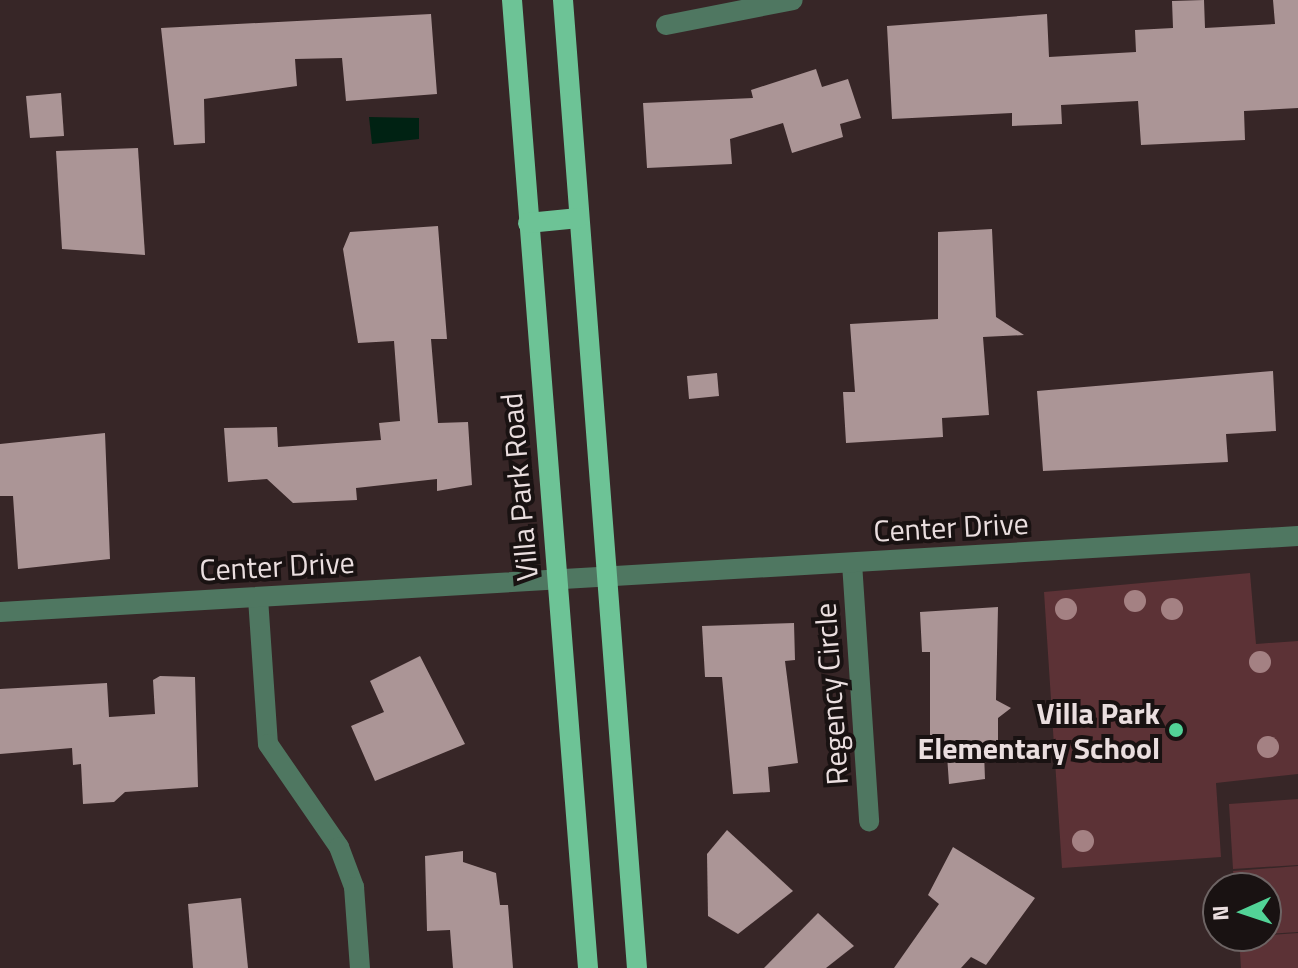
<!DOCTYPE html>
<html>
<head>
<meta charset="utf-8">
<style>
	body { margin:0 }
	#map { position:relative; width:1298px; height:968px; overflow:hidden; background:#372627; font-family:"Titillium Web",sans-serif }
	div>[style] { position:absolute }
	.green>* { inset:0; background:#5c3236 }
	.water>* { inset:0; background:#002213 }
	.building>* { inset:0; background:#ab9596 }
	.minor>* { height:20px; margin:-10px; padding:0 10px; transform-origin:10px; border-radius:10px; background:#4f7761 }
	.major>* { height:20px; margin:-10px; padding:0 10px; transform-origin:10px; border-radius:10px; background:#6dc396 }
	.trees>* { width:22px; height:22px; margin:-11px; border-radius:50%; background:#a48183 }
	.dots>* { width:22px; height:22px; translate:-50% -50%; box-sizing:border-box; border:4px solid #191212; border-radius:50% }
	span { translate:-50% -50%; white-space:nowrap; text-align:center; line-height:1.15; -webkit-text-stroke:8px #191212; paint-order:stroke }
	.street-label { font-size:30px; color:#eadedf }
	.poi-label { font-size:30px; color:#eadedf; font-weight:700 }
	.right { translate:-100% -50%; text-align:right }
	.north { position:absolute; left:1202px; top:872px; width:80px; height:80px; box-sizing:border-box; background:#191212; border:2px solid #6d6464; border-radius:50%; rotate:267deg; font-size:22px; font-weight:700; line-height:32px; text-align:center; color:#eadedf }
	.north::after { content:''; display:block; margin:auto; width:28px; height:36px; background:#52d397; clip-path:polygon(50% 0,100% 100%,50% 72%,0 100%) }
</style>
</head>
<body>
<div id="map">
	<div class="green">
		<div style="clip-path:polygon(1250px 573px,1256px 644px,1298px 641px,1298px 774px,1216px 783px,1221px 857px,1062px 868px,1044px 592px)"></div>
		<div style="clip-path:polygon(1298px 799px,1298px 865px,1233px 869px,1229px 804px)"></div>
		<div style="clip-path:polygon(1298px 866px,1298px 932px,1266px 934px,1266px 888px,1235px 888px,1233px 871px)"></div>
		<div style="clip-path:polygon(1298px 933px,1298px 968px,1241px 968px,1239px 937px)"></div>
	</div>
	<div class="water">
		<div style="clip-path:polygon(369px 117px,419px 118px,419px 139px,372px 144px)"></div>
	</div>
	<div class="building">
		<div style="clip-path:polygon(1204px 0,1205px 28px,1275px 24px,1273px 0,1298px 0,1298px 108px,1244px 111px,1245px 140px,1141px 145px,1138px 101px,1061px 105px,1062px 124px,1012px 126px,1012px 113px,892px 119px,887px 26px,1047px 14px,1049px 57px,1136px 52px,1135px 30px,1173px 28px,1172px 1px)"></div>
		<div style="clip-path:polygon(431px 14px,437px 94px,346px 101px,342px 58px,295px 59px,297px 86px,204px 99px,205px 143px,174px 145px,161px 28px)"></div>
		<div style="clip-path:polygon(816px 69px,822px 87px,848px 79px,861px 118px,840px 124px,843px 137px,792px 153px,783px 123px,730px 139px,732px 164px,647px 168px,643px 103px,753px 98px,751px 90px)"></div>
		<div style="clip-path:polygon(61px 93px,64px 136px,30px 138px,26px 96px)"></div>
		<div style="clip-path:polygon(138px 148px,145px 255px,62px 249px,56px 151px)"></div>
		<div style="clip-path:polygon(438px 226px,447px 339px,431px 339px,438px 423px,468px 422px,472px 485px,437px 491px,437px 479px,356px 488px,357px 500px,293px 503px,267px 479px,228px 482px,224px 428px,277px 427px,278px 447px,381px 440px,379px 423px,400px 421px,394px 341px,358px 343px,343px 249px,350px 232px)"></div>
		<div style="clip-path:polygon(992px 229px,996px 317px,1024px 335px,983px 337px,989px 415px,942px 418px,943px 437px,846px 443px,843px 392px,855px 392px,850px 324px,938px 319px,938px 232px)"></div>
		<div style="clip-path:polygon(1273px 371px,1276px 431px,1226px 434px,1228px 462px,1043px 471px,1037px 391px)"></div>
		<div style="clip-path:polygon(717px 373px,719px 396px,689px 399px,687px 376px)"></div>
		<div style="clip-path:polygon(105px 433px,110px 559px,18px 569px,13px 496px,0 496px,0 444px)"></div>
		<div style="clip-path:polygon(998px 607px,996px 700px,1011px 708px,998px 718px,998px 749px,984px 752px,985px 779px,949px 784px,947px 755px,930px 757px,930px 652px,922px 652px,920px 612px)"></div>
		<div style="clip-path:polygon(794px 623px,795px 660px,785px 661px,798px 763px,768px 767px,770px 792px,733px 794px,722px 677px,705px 677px,702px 626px)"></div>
		<div style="clip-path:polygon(420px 656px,465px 744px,375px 781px,351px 726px,384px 712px,370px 681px)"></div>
		<div style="clip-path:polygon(160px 676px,195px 677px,198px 787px,125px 792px,114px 802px,83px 804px,81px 764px,73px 765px,72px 748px,0 754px,0 689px,107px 683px,109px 717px,155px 714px,153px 680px)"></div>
		<div style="clip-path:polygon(727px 830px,793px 891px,738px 934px,708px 916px,707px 854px)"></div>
		<div style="clip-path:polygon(953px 847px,1035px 898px,986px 965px,971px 957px,961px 968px,894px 968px,939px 904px,928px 895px)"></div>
		<div style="clip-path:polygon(463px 851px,463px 862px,496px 873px,500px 905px,508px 905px,513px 968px,453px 968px,450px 930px,427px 931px,425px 856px)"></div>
		<div style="clip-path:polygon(241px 898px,248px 968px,193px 968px,188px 904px)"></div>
		<div style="clip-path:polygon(818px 913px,854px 946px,826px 968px,764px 968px)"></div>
	</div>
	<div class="minor">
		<div style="left:666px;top:25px;width:129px;rotate:-11.1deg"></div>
		<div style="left:852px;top:563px;width:259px;rotate:86.2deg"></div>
		<div style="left:258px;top:598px;width:146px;rotate:86.1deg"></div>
		<div style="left:268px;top:744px;width:125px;rotate:55.4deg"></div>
		<div style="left:339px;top:847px;width:43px;rotate:69.4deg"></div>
		<div style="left:354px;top:887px;width:81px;rotate:85.8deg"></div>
		<div style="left:0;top:612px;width:1300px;rotate:-3.35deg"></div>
	</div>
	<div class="major">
		<div style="left:512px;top:0;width:971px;rotate:85.51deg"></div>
		<div style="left:563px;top:0;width:971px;rotate:85.63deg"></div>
		<div style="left:528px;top:223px;width:51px;rotate:-5.6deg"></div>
	</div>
	<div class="trees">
		<div style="left:1135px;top:601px"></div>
		<div style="left:1066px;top:609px"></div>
		<div style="left:1172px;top:609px"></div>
		<div style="left:1260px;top:662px"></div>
		<div style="left:1268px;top:747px"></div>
		<div style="left:1083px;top:841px"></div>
	</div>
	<div class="dots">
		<div style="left:1176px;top:730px;background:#52d397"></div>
	</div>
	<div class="street-label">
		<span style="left:519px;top:487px;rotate:-95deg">Villa Park Road</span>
		<span style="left:951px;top:527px;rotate:-3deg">Center Drive</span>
		<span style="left:277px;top:566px;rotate:-3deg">Center Drive</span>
		<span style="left:831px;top:694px;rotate:-94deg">Regency Circle</span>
	</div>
	<div class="poi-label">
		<span class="right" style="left:1160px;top:730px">Villa Park<br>Elementary School</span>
	</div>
	<div class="north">N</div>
</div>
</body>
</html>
